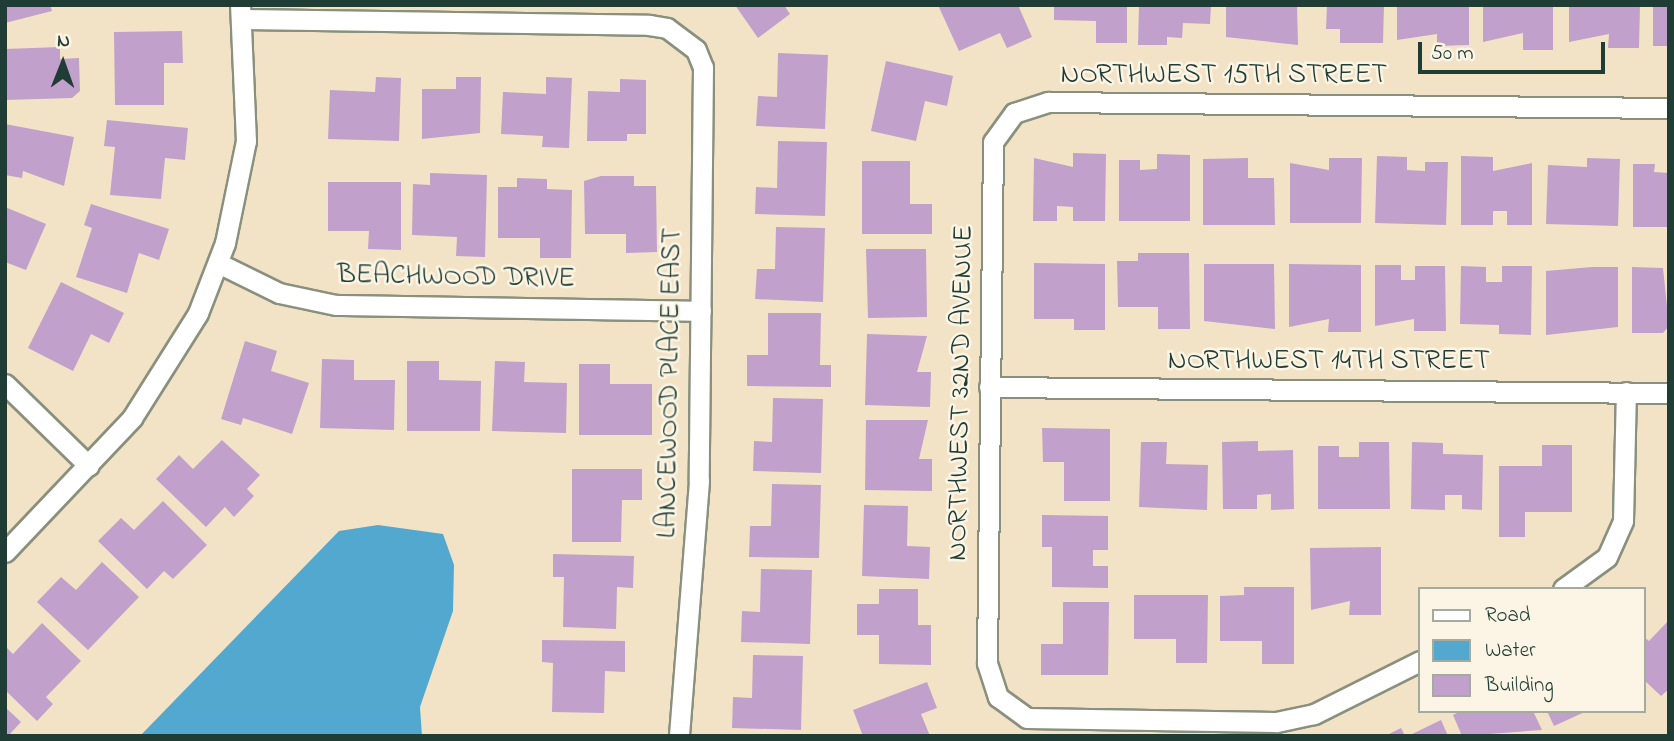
<!DOCTYPE html>
<html>
<head>
<meta charset="utf-8">
<style>
	body { margin:0 }
	#map { position:relative; width:1674px; height:741px; overflow:hidden; background:#f3e3c6; font-family:"Indie Flower",sans-serif }
	div>[style] { position:absolute }
	.water>* { inset:0; background:#52a8cf }
	.building>* { inset:0; background:#c1a0cb }
	.roads { filter:drop-shadow(2px 0 #89907d) drop-shadow(-2px 0 #89907d) drop-shadow(0 2px #89907d) drop-shadow(0 -2px #89907d) }
	.street>* { height:19px; margin:-9.5px; padding:0 9.5px; transform-origin:9.5px; border-radius:9.5px; background:#fff }
	span { translate:-50% -50%; white-space:nowrap; text-align:center; line-height:1.15; -webkit-text-stroke:5px #fcf5e5; paint-order:stroke }
	.street-label { font-size:28px; color:#1f3d34 }
	.frame { position:absolute; inset:0; border:7px solid #1f3d34; pointer-events:none }
	.legend { position:absolute; left:1418px; top:587px; width:228px; height:126px; box-sizing:border-box; background:#fcf5e5; border:2px solid #a4ab9e; margin:0; padding:9px 12px; list-style:none; font-size:21px; color:#1f3d34 }
	.legend li { display:flex; align-items:center; gap:14px; height:35px }
	.legend b { width:35px; border:2px solid #a4ab9e }
	.north { position:absolute; left:28px; top:28px; width:70px; height:70px; -webkit-text-stroke:5px #fcf5e5; paint-order:stroke; rotate:1deg; font-size:19px; font-weight:700; line-height:28px; text-align:center; color:#1f3d34 }
	.north::after { content:''; display:block; margin:auto; width:24px; height:32px; background:#1f3d34; clip-path:polygon(50% 0,100% 100%,50% 72%,0 100%) }
	.scale { position:absolute; left:1418px; top:42px; width:187px; height:32px; box-sizing:border-box; border:4px solid #1f3d34; border-top:0; padding-left:9px; font-size:21px; line-height:24px; white-space:nowrap; color:#1f3d34; -webkit-text-stroke:5px #fcf5e5; paint-order:stroke }
</style>
</head>
<body>
<div id="map">
	<div class="water">
		<div style="clip-path:polygon(378px 525px,443px 534px,454px 565px,453px 611px,420px 707px,422px 736px,140px 736px,339px 531px)"></div>
	</div>
	<div class="building">
		<div style="clip-path:polygon(5px 5px,50px 5px,52px 11px,5px 23px)"></div>
		<div style="clip-path:polygon(735px 5px,784px 5px,790px 14px,758px 38px)"></div>
		<div style="clip-path:polygon(938px 5px,1018px 5px,1032px 37px,1007px 48px,1000px 33px,959px 51px)"></div>
		<div style="clip-path:polygon(1054px 5px,1127px 5px,1127px 43px,1096px 43px,1096px 21px,1054px 20px)"></div>
		<div style="clip-path:polygon(1139px 5px,1211px 5px,1210px 24px,1183px 23px,1182px 38px,1167px 37px,1167px 45px,1138px 45px)"></div>
		<div style="clip-path:polygon(1226px 5px,1297px 5px,1298px 45px,1226px 37px)"></div>
		<div style="clip-path:polygon(1327px 5px,1384px 5px,1383px 43px,1340px 43px,1340px 29px,1326px 29px)"></div>
		<div style="clip-path:polygon(1397px 5px,1469px 5px,1469px 45px,1437px 46px,1437px 34px,1397px 40px)"></div>
		<div style="clip-path:polygon(1483px 5px,1553px 5px,1553px 50px,1523px 50px,1523px 33px,1483px 42px)"></div>
		<div style="clip-path:polygon(1569px 5px,1640px 5px,1639px 48px,1608px 48px,1609px 34px,1569px 42px)"></div>
		<div style="clip-path:polygon(1653px 5px,1669px 5px,1669px 46px,1653px 46px)"></div>
		<div style="clip-path:polygon(182px 31px,183px 63px,164px 63px,164px 105px,115px 105px,114px 32px)"></div>
		<div style="clip-path:polygon(60px 47px,60px 59px,79px 58px,80px 91px,72px 98px,5px 100px,5px 49px)"></div>
		<div style="clip-path:polygon(778px 53px,828px 55px,825px 129px,756px 126px,758px 96px,777px 97px)"></div>
		<div style="clip-path:polygon(886px 61px,953px 76px,947px 106px,925px 101px,916px 141px,871px 131px)"></div>
		<div style="clip-path:polygon(376px 77px,401px 78px,399px 141px,328px 139px,330px 90px,375px 92px)"></div>
		<div style="clip-path:polygon(456px 77px,481px 77px,480px 133px,422px 139px,422px 89px,456px 89px)"></div>
		<div style="clip-path:polygon(546px 77px,572px 78px,569px 148px,542px 147px,543px 136px,501px 134px,503px 92px,546px 94px)"></div>
		<div style="clip-path:polygon(620px 79px,646px 80px,646px 134px,627px 134px,627px 141px,587px 141px,588px 91px,620px 92px)"></div>
		<div style="clip-path:polygon(107px 120px,188px 128px,185px 160px,165px 158px,161px 199px,110px 195px,115px 147px,104px 146px)"></div>
		<div style="clip-path:polygon(5px 124px,74px 137px,64px 186px,23px 171px,22px 178px,5px 175px)"></div>
		<div style="clip-path:polygon(778px 141px,827px 142px,825px 216px,755px 214px,756px 187px,777px 188px)"></div>
		<div style="clip-path:polygon(1073px 153px,1106px 154px,1105px 221px,1073px 221px,1073px 207px,1057px 206px,1057px 221px,1033px 221px,1034px 158px,1073px 167px)"></div>
		<div style="clip-path:polygon(1157px 154px,1190px 155px,1190px 221px,1119px 221px,1119px 160px,1140px 160px,1140px 170px,1157px 169px)"></div>
		<div style="clip-path:polygon(1377px 156px,1407px 157px,1407px 170px,1425px 171px,1425px 162px,1448px 162px,1446px 225px,1375px 223px)"></div>
		<div style="clip-path:polygon(1461px 156px,1493px 157px,1493px 171px,1532px 163px,1532px 225px,1507px 225px,1507px 211px,1493px 211px,1493px 225px,1461px 225px)"></div>
		<div style="clip-path:polygon(1248px 158px,1248px 178px,1274px 178px,1275px 225px,1203px 225px,1203px 159px)"></div>
		<div style="clip-path:polygon(1329px 158px,1362px 158px,1361px 223px,1290px 223px,1290px 163px,1329px 170px)"></div>
		<div style="clip-path:polygon(1587px 158px,1620px 159px,1618px 226px,1546px 224px,1548px 165px,1587px 167px)"></div>
		<div style="clip-path:polygon(862px 161px,910px 161px,910px 204px,932px 204px,932px 234px,862px 234px)"></div>
		<div style="clip-path:polygon(1633px 164px,1655px 164px,1654px 172px,1669px 173px,1669px 227px,1633px 227px)"></div>
		<div style="clip-path:polygon(430px 173px,487px 175px,485px 257px,456px 256px,457px 237px,412px 235px,413px 184px,430px 185px)"></div>
		<div style="clip-path:polygon(601px 176px,634px 176px,634px 186px,656px 186px,657px 252px,626px 253px,626px 234px,585px 234px,584px 181px)"></div>
		<div style="clip-path:polygon(517px 178px,547px 179px,547px 189px,572px 190px,571px 258px,540px 258px,540px 238px,498px 238px,498px 187px,517px 187px)"></div>
		<div style="clip-path:polygon(328px 182px,401px 182px,401px 250px,368px 249px,369px 231px,328px 231px)"></div>
		<div style="clip-path:polygon(91px 204px,169px 229px,159px 260px,139px 253px,127px 293px,76px 277px,92px 228px,84px 225px)"></div>
		<div style="clip-path:polygon(5px 207px,46px 224px,26px 270px,5px 262px)"></div>
		<div style="clip-path:polygon(776px 227px,825px 228px,823px 302px,755px 299px,757px 269px,775px 269px)"></div>
		<div style="clip-path:polygon(866px 249px,926px 249px,927px 317px,868px 318px)"></div>
		<div style="clip-path:polygon(1138px 253px,1189px 253px,1190px 329px,1158px 329px,1158px 307px,1118px 307px,1117px 261px,1138px 261px)"></div>
		<div style="clip-path:polygon(1034px 263px,1105px 264px,1105px 330px,1074px 330px,1074px 319px,1034px 319px)"></div>
		<div style="clip-path:polygon(1204px 264px,1274px 264px,1275px 329px,1204px 321px)"></div>
		<div style="clip-path:polygon(1289px 264px,1361px 265px,1361px 332px,1328px 332px,1329px 319px,1289px 327px)"></div>
		<div style="clip-path:polygon(1375px 265px,1401px 265px,1401px 280px,1415px 280px,1415px 266px,1445px 266px,1446px 331px,1414px 331px,1414px 319px,1375px 326px)"></div>
		<div style="clip-path:polygon(1461px 266px,1486px 267px,1486px 282px,1502px 282px,1502px 266px,1532px 266px,1531px 335px,1499px 334px,1499px 325px,1460px 324px)"></div>
		<div style="clip-path:polygon(1592px 267px,1618px 267px,1618px 327px,1546px 335px,1546px 271px)"></div>
		<div style="clip-path:polygon(1632px 267px,1663px 268px,1669px 326px,1663px 333px,1632px 333px)"></div>
		<div style="clip-path:polygon(61px 282px,124px 313px,109px 343px,91px 334px,73px 371px,28px 348px)"></div>
		<div style="clip-path:polygon(768px 313px,821px 313px,820px 365px,831px 365px,831px 387px,747px 386px,747px 355px,768px 355px)"></div>
		<div style="clip-path:polygon(867px 334px,927px 336px,917px 372px,931px 372px,930px 407px,865px 405px)"></div>
		<div style="clip-path:polygon(245px 341px,277px 351px,271px 371px,309px 383px,292px 434px,243px 418px,241px 425px,221px 419px)"></div>
		<div style="clip-path:polygon(322px 359px,354px 360px,354px 380px,395px 380px,394px 430px,320px 428px)"></div>
		<div style="clip-path:polygon(407px 361px,439px 361px,439px 380px,481px 381px,480px 431px,407px 431px)"></div>
		<div style="clip-path:polygon(495px 361px,525px 362px,524px 382px,567px 383px,566px 433px,492px 431px)"></div>
		<div style="clip-path:polygon(579px 364px,610px 364px,610px 384px,652px 384px,652px 435px,579px 435px)"></div>
		<div style="clip-path:polygon(773px 398px,823px 399px,821px 473px,753px 471px,754px 441px,772px 442px)"></div>
		<div style="clip-path:polygon(866px 420px,928px 420px,919px 459px,932px 459px,932px 491px,865px 490px)"></div>
		<div style="clip-path:polygon(1042px 428px,1110px 429px,1110px 501px,1064px 501px,1064px 462px,1043px 462px)"></div>
		<div style="clip-path:polygon(222px 440px,260px 475px,247px 489px,254px 496px,234px 517px,225px 507px,206px 527px,156px 479px,179px 455px,193px 469px)"></div>
		<div style="clip-path:polygon(1258px 441px,1258px 451px,1293px 450px,1294px 509px,1271px 510px,1271px 494px,1257px 495px,1257px 509px,1223px 509px,1222px 442px)"></div>
		<div style="clip-path:polygon(1141px 442px,1167px 442px,1166px 464px,1208px 465px,1207px 510px,1139px 507px)"></div>
		<div style="clip-path:polygon(1359px 442px,1389px 442px,1390px 509px,1318px 509px,1318px 446px,1339px 446px,1339px 457px,1359px 457px)"></div>
		<div style="clip-path:polygon(1412px 442px,1443px 443px,1443px 454px,1483px 455px,1482px 510px,1462px 509px,1462px 495px,1445px 495px,1445px 510px,1411px 509px)"></div>
		<div style="clip-path:polygon(1542px 445px,1572px 445px,1572px 512px,1525px 512px,1525px 537px,1499px 537px,1499px 466px,1542px 466px)"></div>
		<div style="clip-path:polygon(572px 469px,642px 469px,642px 500px,622px 500px,621px 542px,572px 542px)"></div>
		<div style="clip-path:polygon(772px 484px,821px 485px,819px 558px,749px 557px,750px 526px,771px 526px)"></div>
		<div style="clip-path:polygon(163px 501px,207px 545px,173px 579px,164px 571px,147px 589px,98px 541px,121px 518px,134px 530px)"></div>
		<div style="clip-path:polygon(864px 505px,908px 506px,907px 546px,930px 547px,929px 579px,862px 576px)"></div>
		<div style="clip-path:polygon(1042px 515px,1108px 516px,1108px 550px,1093px 550px,1093px 566px,1108px 566px,1108px 588px,1052px 587px,1052px 547px,1042px 547px)"></div>
		<div style="clip-path:polygon(1381px 547px,1381px 615px,1349px 615px,1350px 601px,1311px 610px,1310px 548px)"></div>
		<div style="clip-path:polygon(553px 554px,634px 556px,633px 588px,617px 587px,616px 629px,563px 627px,564px 577px,553px 577px)"></div>
		<div style="clip-path:polygon(102px 562px,139px 597px,88px 650px,37px 602px,61px 577px,76px 590px)"></div>
		<div style="clip-path:polygon(761px 569px,812px 570px,810px 644px,741px 642px,742px 611px,760px 612px)"></div>
		<div style="clip-path:polygon(1244px 587px,1294px 587px,1294px 664px,1262px 664px,1262px 641px,1220px 641px,1220px 596px,1244px 595px)"></div>
		<div style="clip-path:polygon(879px 589px,918px 589px,918px 625px,931px 625px,931px 665px,879px 664px,879px 635px,857px 635px,857px 604px,879px 604px)"></div>
		<div style="clip-path:polygon(1134px 595px,1208px 595px,1207px 663px,1176px 663px,1176px 639px,1134px 639px)"></div>
		<div style="clip-path:polygon(1063px 602px,1109px 602px,1108px 675px,1041px 675px,1041px 644px,1063px 644px)"></div>
		<div style="clip-path:polygon(1669px 620px,1669px 689px,1661px 696px,1644px 680px,1644px 637px,1649px 641px)"></div>
		<div style="clip-path:polygon(42px 623px,81px 661px,46px 697px,53px 704px,37px 721px,5px 690px,5px 646px,13px 654px)"></div>
		<div style="clip-path:polygon(542px 640px,625px 641px,625px 672px,605px 671px,604px 713px,552px 712px,553px 663px,542px 662px)"></div>
		<div style="clip-path:polygon(753px 655px,803px 656px,801px 730px,732px 728px,733px 697px,752px 698px)"></div>
		<div style="clip-path:polygon(927px 682px,937px 708px,921px 714px,930px 736px,863px 736px,853px 710px)"></div>
		<div style="clip-path:polygon(5px 707px,21px 722px,8px 736px,5px 736px)"></div>
		<div style="clip-path:polygon(1461px 711px,1533px 711px,1542px 730px,1462px 736px,1453px 715px)"></div>
		<div style="clip-path:polygon(1547px 711px,1587px 711px,1554px 726px)"></div>
		<div style="clip-path:polygon(1441px 720px,1448px 736px,1408px 736px)"></div>
		<div style="clip-path:polygon(1401px 728px,1405px 736px,1385px 736px)"></div>
	</div>
	<div class="roads">
		<div class="street">
			<div style="left:243px;top:19px;width:406px;rotate:0.8deg"></div>
			<div style="left:649px;top:25px;width:18px;rotate:9deg"></div>
			<div style="left:667px;top:28px;width:36px;rotate:37deg"></div>
			<div style="left:696px;top:50px;width:18px;rotate:68deg"></div>
			<div style="left:703px;top:67px;width:414px;rotate:90.6deg"></div>
			<div style="left:699px;top:481px;width:256px;rotate:94.5deg"></div>
			<div style="left:218px;top:263px;width:68px;rotate:26.2deg"></div>
			<div style="left:279px;top:293px;width:58px;rotate:11.9deg"></div>
			<div style="left:336px;top:305px;width:365px;rotate:0.9deg"></div>
			<div style="left:5px;top:384px;width:117px;rotate:44.3deg"></div>
			<div style="left:989px;top:387px;width:680px;rotate:0.51deg"></div>
			<div style="left:5px;top:552px;width:185px;rotate:-46.5deg"></div>
			<div style="left:132px;top:418px;width:124px;rotate:-57.8deg"></div>
			<div style="left:198px;top:313px;width:75px;rotate:-68.9deg"></div>
			<div style="left:225px;top:243px;width:104px;rotate:-78.4deg"></div>
			<div style="left:246px;top:141px;width:136px;rotate:-92.5deg"></div>
			<div style="left:1563px;top:589px;width:54px;rotate:-36deg"></div>
			<div style="left:1607px;top:557px;width:39px;rotate:-66deg"></div>
			<div style="left:1623px;top:521px;width:129px;rotate:-88.7deg"></div>
			<div style="left:1420px;top:661px;width:119px;rotate:153.4deg"></div>
			<div style="left:1314px;top:714px;width:39px;rotate:168deg"></div>
			<div style="left:1276px;top:722px;width:249px;rotate:-179.1deg"></div>
			<div style="left:1027px;top:718px;width:36px;rotate:-144deg"></div>
			<div style="left:998px;top:697px;width:36px;rotate:-108deg"></div>
			<div style="left:987px;top:663px;width:521px;rotate:-89.34deg"></div>
			<div style="left:993px;top:142px;width:36px;rotate:-54deg"></div>
			<div style="left:1014px;top:113px;width:36px;rotate:-18deg"></div>
			<div style="left:1048px;top:102px;width:621px;rotate:0.55deg"></div>
		</div>
	</div>
	<div class="street-label">
		<span style="left:1224px;top:76px">NORTHWEST 15TH STREET</span>
		<span style="left:456px;top:278px;rotate:1deg">BEACHWOOD DRIVE</span>
		<span style="left:1329px;top:362px">NORTHWEST 14TH STREET</span>
		<span style="left:671px;top:383px;rotate:-89deg">LANCEWOOD PLACE EAST</span>
		<span style="left:962px;top:393px;rotate:-89deg">NORTHWEST 32ND AVENUE</span>
	</div>
	<div class="frame"></div>
	<ul class="legend">
	<li><b style="height:9px;background:#fff"></b>Road</li>
	<li><b style="height:19px;background:#52a8cf"></b>Water</li>
	<li><b style="height:19px;background:#c1a0cb"></b>Building</li>
	</ul>
	<div class="north">N</div>
	<div class="scale">50 m</div>
</div>
</body>
</html>
